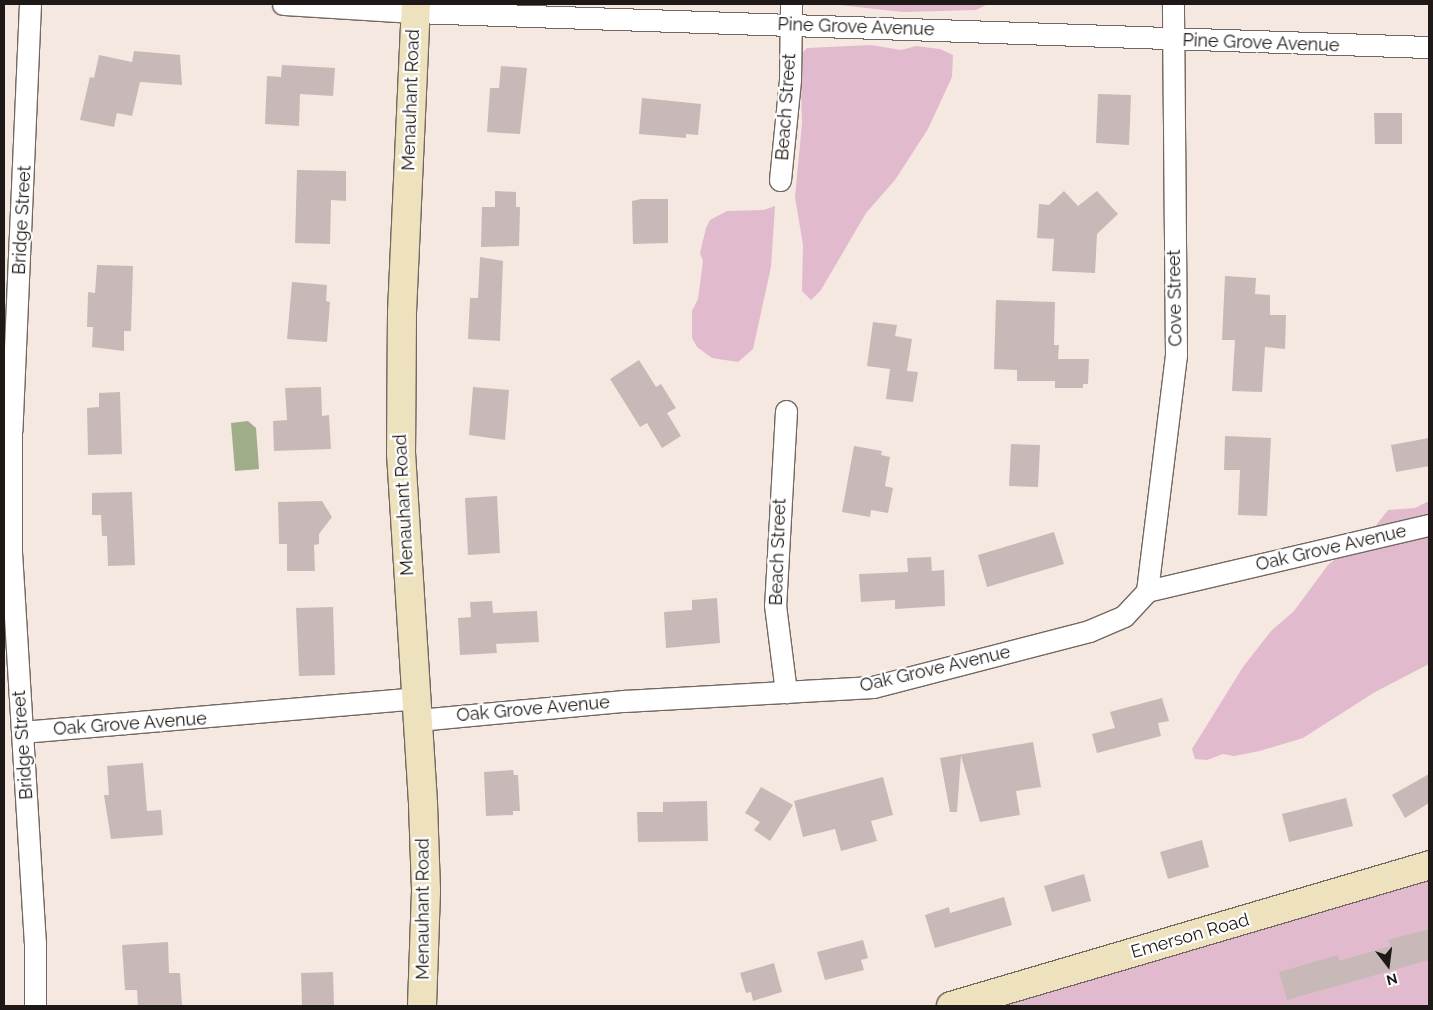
<!DOCTYPE html>
<html>
<head>
<meta charset="utf-8">
<style>
	body { margin:0 }
	#map { position:relative; width:1433px; height:1010px; overflow:hidden; background:#f5e8e0; font-family:Raleway,sans-serif }
	div>[style] { position:absolute }
	.green>* { inset:0; background:#e1bbcd }
	.water>* { inset:0; background:#9fae89 }
	.building>* { inset:0; background:#c8b9b8 }
	.roads { filter:drop-shadow(1px 0 #736861) drop-shadow(-1px 0 #736861) drop-shadow(0 1px #736861) drop-shadow(0 -1px #736861) }
	.street>* { height:21px; margin:-10.5px; padding:0 10.5px; transform-origin:10.5px; border-radius:10.5px; background:#fff }
	.secondary>* { height:28px; margin:-14px; padding:0 14px; transform-origin:14px; border-radius:14px; background:#ede2bd }
	span { translate:-50% -50%; white-space:nowrap; text-align:center; line-height:1.15; -webkit-text-stroke:4.5px #fff; paint-order:stroke }
	.street-label { font-size:18px; color:#1e1916 }
	.frame { position:absolute; inset:0; border:5px solid #1e1916; pointer-events:none }
	.north { position:absolute; left:1363px; top:940px; width:50px; height:50px; -webkit-text-stroke:4px #fff; paint-order:stroke; rotate:165deg; font-size:14px; font-weight:700; line-height:20px; text-align:center; color:#1e1916 }
	.north::after { content:''; display:block; margin:auto; width:18px; height:22px; background:#1e1916; clip-path:polygon(50% 0,100% 100%,50% 72%,0 100%) }
</style>
</head>
<body>
<div id="map">
	<div class="green">
		<div style="clip-path:polygon(830px 4px,988px 4px,976px 10px,903px 12px)"></div>
		<div style="clip-path:polygon(871px 45px,901px 50px,916px 46px,940px 49px,953px 55px,952px 77px,928px 129px,895px 180px,866px 213px,821px 290px,811px 300px,802px 291px,803px 245px,795px 197px,802px 123px,800px 55px,807px 48px)"></div>
		<div style="clip-path:polygon(775px 206px,771px 267px,753px 349px,738px 362px,712px 358px,697px 347px,692px 338px,692px 311px,698px 299px,703px 261px,700px 253px,706px 228px,710px 220px,727px 211px,764px 210px)"></div>
		<div style="clip-path:polygon(1429px 501px,1429px 664px,1375px 692px,1303px 738px,1260px 751px,1234px 756px,1223px 754px,1207px 760px,1195px 759px,1192px 749px,1243px 667px,1271px 631px,1294px 611px,1328px 565px,1374px 528px,1388px 510px,1415px 508px)"></div>
		<div style="clip-path:polygon(1429px 877px,1429px 1006px,990px 1006px)"></div>
	</div>
	<div class="water">
		<div style="clip-path:polygon(248px 421px,256px 428px,259px 469px,235px 471px,231px 423px)"></div>
	</div>
	<div class="building">
		<div style="clip-path:polygon(134px 51px,180px 55px,182px 85px,140px 82px,132px 116px,117px 113px,114px 127px,80px 120px,90px 77px,94px 78px,99px 55px,132px 62px)"></div>
		<div style="clip-path:polygon(282px 65px,335px 68px,333px 96px,300px 94px,299px 126px,265px 124px,267px 76px,281px 77px)"></div>
		<div style="clip-path:polygon(501px 66px,527px 68px,520px 134px,487px 132px,490px 88px,499px 88px)"></div>
		<div style="clip-path:polygon(1098px 94px,1131px 95px,1129px 145px,1096px 143px)"></div>
		<div style="clip-path:polygon(642px 98px,701px 104px,698px 135px,686px 134px,686px 138px,639px 134px)"></div>
		<div style="clip-path:polygon(1374px 113px,1402px 113px,1402px 144px,1375px 144px)"></div>
		<div style="clip-path:polygon(297px 170px,346px 171px,346px 201px,331px 200px,330px 244px,295px 243px)"></div>
		<div style="clip-path:polygon(495px 191px,516px 192px,516px 207px,520px 207px,519px 246px,481px 247px,482px 207px,495px 207px)"></div>
		<div style="clip-path:polygon(1064px 191px,1078px 206px,1097px 191px,1118px 214px,1097px 234px,1095px 273px,1052px 271px,1054px 239px,1037px 238px,1039px 204px,1049px 205px)"></div>
		<div style="clip-path:polygon(641px 199px,668px 199px,668px 243px,633px 244px,632px 201px)"></div>
		<div style="clip-path:polygon(480px 257px,503px 261px,500px 341px,468px 339px,470px 298px,478px 298px)"></div>
		<div style="clip-path:polygon(97px 265px,133px 266px,131px 331px,124px 331px,124px 351px,92px 347px,93px 327px,87px 327px,88px 292px,95px 293px)"></div>
		<div style="clip-path:polygon(1225px 276px,1256px 278px,1255px 294px,1270px 295px,1270px 315px,1286px 315px,1285px 349px,1265px 347px,1262px 392px,1232px 391px,1235px 340px,1222px 340px)"></div>
		<div style="clip-path:polygon(292px 282px,327px 285px,326px 301px,330px 302px,327px 342px,287px 339px)"></div>
		<div style="clip-path:polygon(996px 300px,1055px 302px,1054px 345px,1059px 345px,1058px 359px,1089px 359px,1088px 384px,1083px 384px,1083px 388px,1055px 388px,1055px 381px,1017px 381px,1017px 370px,994px 369px)"></div>
		<div style="clip-path:polygon(873px 322px,897px 325px,895px 336px,912px 339px,907px 371px,918px 372px,913px 402px,886px 399px,890px 369px,867px 366px)"></div>
		<div style="clip-path:polygon(639px 360px,656px 387px,661px 384px,676px 408px,667px 413px,681px 436px,662px 448px,647px 423px,640px 427px,610px 379px)"></div>
		<div style="clip-path:polygon(321px 387px,322px 416px,329px 415px,331px 449px,274px 451px,273px 421px,287px 420px,285px 388px)"></div>
		<div style="clip-path:polygon(473px 387px,509px 390px,505px 440px,469px 435px)"></div>
		<div style="clip-path:polygon(120px 392px,122px 454px,88px 455px,87px 408px,99px 407px,99px 393px)"></div>
		<div style="clip-path:polygon(1225px 436px,1271px 438px,1267px 516px,1238px 515px,1240px 470px,1224px 470px)"></div>
		<div style="clip-path:polygon(1429px 438px,1429px 466px,1396px 472px,1391px 445px)"></div>
		<div style="clip-path:polygon(1011px 444px,1040px 445px,1038px 487px,1009px 486px)"></div>
		<div style="clip-path:polygon(854px 446px,882px 451px,881px 455px,890px 457px,885px 486px,893px 488px,888px 513px,871px 510px,870px 517px,842px 512px)"></div>
		<div style="clip-path:polygon(132px 492px,135px 565px,108px 566px,107px 536px,102px 536px,101px 515px,92px 515px,92px 493px)"></div>
		<div style="clip-path:polygon(497px 496px,500px 553px,468px 555px,465px 498px)"></div>
		<div style="clip-path:polygon(322px 501px,332px 517px,319px 534px,319px 544px,314px 545px,315px 571px,287px 571px,287px 544px,279px 544px,278px 502px)"></div>
		<div style="clip-path:polygon(1054px 532px,1064px 564px,987px 587px,978px 555px)"></div>
		<div style="clip-path:polygon(931px 557px,932px 571px,944px 570px,945px 606px,895px 609px,895px 600px,861px 602px,859px 574px,908px 572px,907px 558px)"></div>
		<div style="clip-path:polygon(717px 598px,720px 643px,666px 648px,664px 612px,692px 610px,692px 600px)"></div>
		<div style="clip-path:polygon(492px 601px,493px 613px,537px 611px,539px 642px,496px 644px,497px 653px,460px 655px,458px 618px,471px 617px,470px 602px)"></div>
		<div style="clip-path:polygon(333px 607px,335px 675px,299px 676px,296px 608px)"></div>
		<div style="clip-path:polygon(1162px 698px,1169px 721px,1158px 723px,1161px 736px,1097px 753px,1092px 734px,1115px 728px,1110px 712px)"></div>
		<div style="clip-path:polygon(1033px 742px,1041px 787px,1016px 791px,1020px 815px,980px 822px,961px 756px,957px 812px,950px 812px,940px 758px)"></div>
		<div style="clip-path:polygon(143px 763px,147px 811px,161px 810px,163px 835px,111px 839px,104px 795px,109px 795px,107px 766px)"></div>
		<div style="clip-path:polygon(513px 770px,514px 775px,518px 775px,520px 811px,513px 811px,513px 815px,486px 816px,484px 772px)"></div>
		<div style="clip-path:polygon(1429px 774px,1429px 803px,1405px 818px,1392px 795px)"></div>
		<div style="clip-path:polygon(883px 777px,893px 815px,871px 821px,877px 841px,841px 851px,835px 829px,803px 837px,794px 801px)"></div>
		<div style="clip-path:polygon(761px 787px,793px 805px,770px 841px,754px 830px,760px 822px,745px 813px)"></div>
		<div style="clip-path:polygon(1346px 798px,1353px 826px,1289px 842px,1282px 814px)"></div>
		<div style="clip-path:polygon(707px 801px,708px 841px,638px 842px,637px 812px,663px 812px,663px 802px)"></div>
		<div style="clip-path:polygon(1202px 840px,1209px 867px,1168px 879px,1160px 852px)"></div>
		<div style="clip-path:polygon(1084px 874px,1091px 901px,1052px 912px,1044px 886px)"></div>
		<div style="clip-path:polygon(1004px 897px,1012px 925px,935px 948px,925px 915px,949px 907px,950px 913px)"></div>
		<div style="clip-path:polygon(1429px 929px,1429px 960px,1287px 1000px,1279px 972px,1338px 955px,1339px 961px,1390px 946px,1388px 940px)"></div>
		<div style="clip-path:polygon(863px 940px,868px 958px,861px 960px,864px 970px,825px 980px,817px 952px)"></div>
		<div style="clip-path:polygon(168px 942px,169px 973px,180px 973px,182px 1006px,138px 1006px,137px 990px,125px 990px,122px 945px)"></div>
		<div style="clip-path:polygon(774px 963px,782px 992px,753px 1001px,751px 992px,746px 993px,740px 973px)"></div>
		<div style="clip-path:polygon(333px 972px,334px 1006px,302px 1006px,301px 973px)"></div>
	</div>
	<div class="roads">
		<div class="street">
			<div style="left:30px;top:4px;width:427px;rotate:92.5deg"></div>
			<div style="left:11px;top:431px;width:121px;rotate:90deg"></div>
			<div style="left:11px;top:552px;width:391px;rotate:86.5deg"></div>
			<div style="left:35px;top:942px;width:64px;rotate:90deg"></div>
			<div style="left:283px;top:4px;width:132px;rotate:3.5deg"></div>
			<div style="left:415px;top:12px;width:1015px;rotate:1.98deg"></div>
			<div style="left:780px;top:180px;width:101px;rotate:-84.3deg"></div>
			<div style="left:790px;top:79px;width:75px;rotate:-89.2deg"></div>
			<div style="left:786px;top:411px;width:194px;rotate:93.2deg"></div>
			<div style="left:775px;top:605px;width:88px;rotate:82.8deg"></div>
			<div style="left:1147px;top:591px;width:238px;rotate:-83deg"></div>
			<div style="left:1176px;top:355px;width:351px;rotate:-90.5deg"></div>
			<div style="left:418px;top:720px;width:207px;rotate:-5.3deg"></div>
			<div style="left:624px;top:701px;width:249px;rotate:-3.2deg"></div>
			<div style="left:873px;top:687px;width:223px;rotate:-14.5deg"></div>
			<div style="left:1089px;top:631px;width:38px;rotate:-23deg"></div>
			<div style="left:1124px;top:616px;width:34px;rotate:-47deg"></div>
			<div style="left:1147px;top:591px;width:290px;rotate:-13.2deg"></div>
			<div style="left:22px;top:732px;width:395px;rotate:-4.9deg"></div>
		</div>
		<div class="secondary">
			<div style="left:416px;top:4px;width:309px;rotate:92.6deg"></div>
			<div style="left:402px;top:313px;width:140px;rotate:90.4deg"></div>
			<div style="left:401px;top:453px;width:352px;rotate:86.4deg"></div>
			<div style="left:423px;top:804px;width:87px;rotate:88deg"></div>
			<div style="left:426px;top:891px;width:115px;rotate:92deg"></div>
			<div style="left:951px;top:1006px;width:498px;rotate:-16.4deg"></div>
		</div>
	</div>
	<div class="street-label">
		<span style="left:856px;top:27px;rotate:2deg">Pine Grove Avenue</span>
		<span style="left:1261px;top:43px;rotate:2deg">Pine Grove Avenue</span>
		<span style="left:411px;top:100px;rotate:-88deg">Menauhant Road</span>
		<span style="left:786px;top:107px;rotate:-86deg">Beach Street</span>
		<span style="left:22px;top:220px;rotate:-87deg">Bridge Street</span>
		<span style="left:1175px;top:298px;rotate:-91deg">Cove Street</span>
		<span style="left:404px;top:505px;rotate:-93deg">Menauhant Road</span>
		<span style="left:1331px;top:548px;rotate:-13deg">Oak Grove Avenue</span>
		<span style="left:778px;top:552px;rotate:-88deg">Beach Street</span>
		<span style="left:935px;top:669px;rotate:-13deg">Oak Grove Avenue</span>
		<span style="left:533px;top:709px;rotate:-5deg">Oak Grove Avenue</span>
		<span style="left:130px;top:724px;rotate:-4deg">Oak Grove Avenue</span>
		<span style="left:23px;top:745px;rotate:-94deg">Bridge Street</span>
		<span style="left:423px;top:909px;rotate:-90deg">Menauhant Road</span>
		<span style="left:1190px;top:936px;rotate:-16deg">Emerson Road</span>
	</div>
	<div class="frame"></div>
	<div class="north">N</div>
</div>
</body>
</html>
